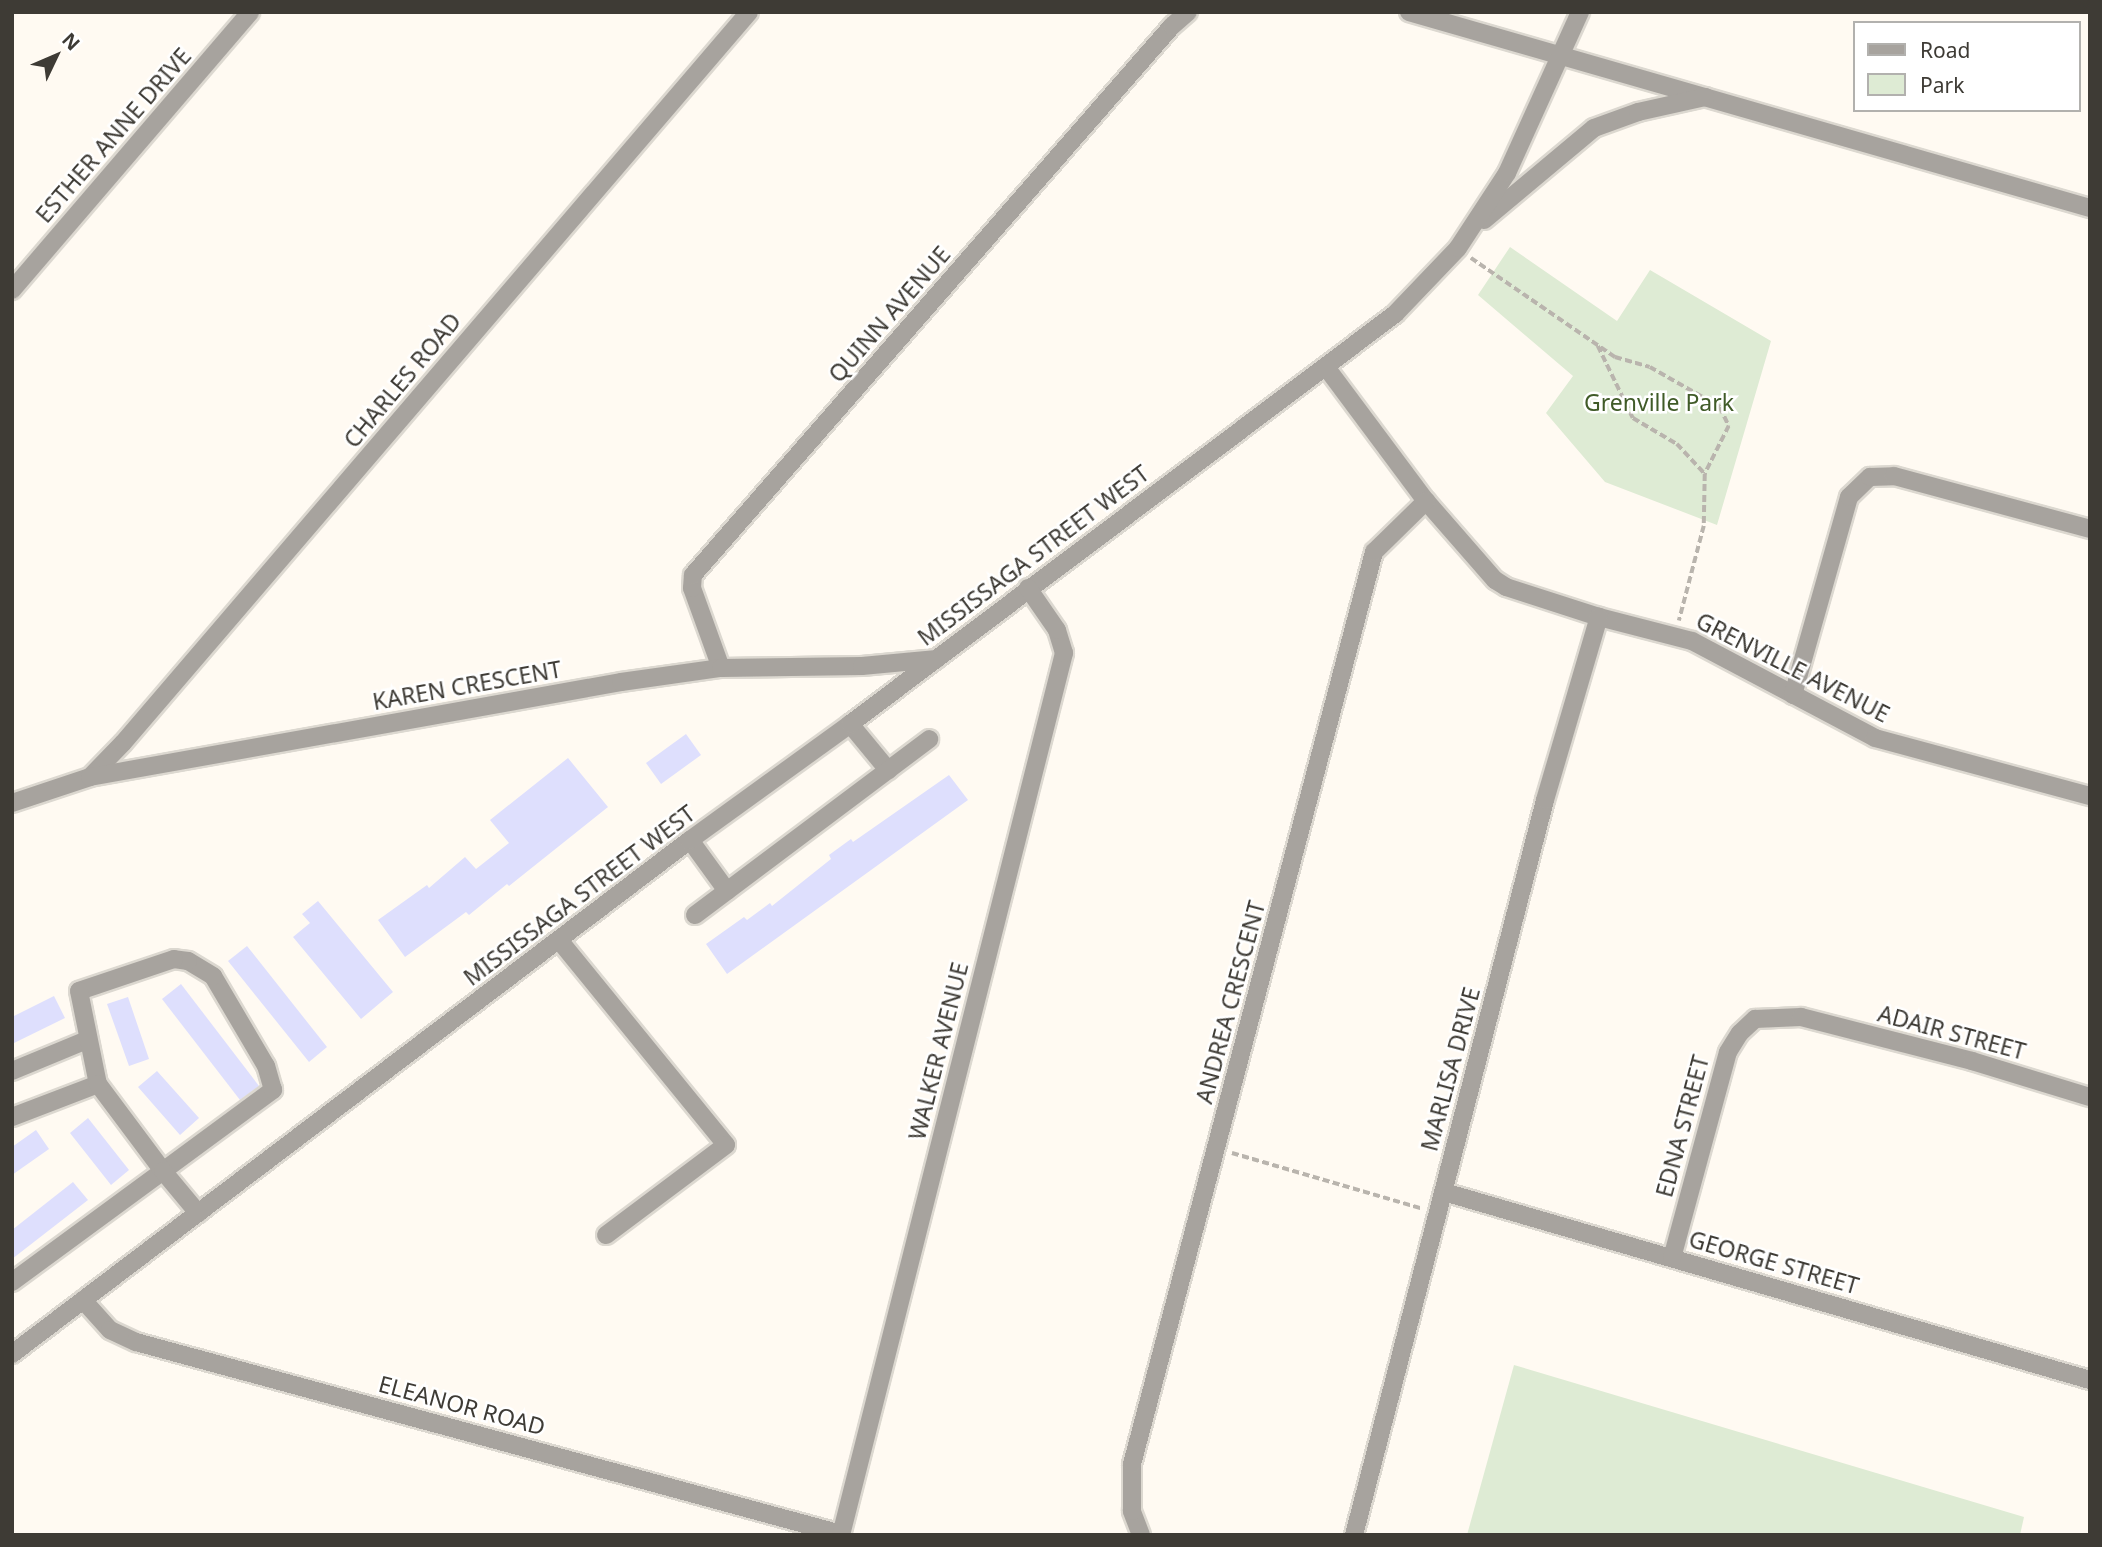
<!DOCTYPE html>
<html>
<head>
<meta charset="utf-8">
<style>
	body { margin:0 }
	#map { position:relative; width:2102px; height:1547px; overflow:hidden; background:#fffaf2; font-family:"Noto Sans",sans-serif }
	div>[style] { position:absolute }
	.green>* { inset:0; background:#deebd4 }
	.building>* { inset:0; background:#dedffd }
	.path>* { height:3.5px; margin-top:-1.75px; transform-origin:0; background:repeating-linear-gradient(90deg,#b9b4ad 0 7px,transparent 0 10.5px) }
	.roads { filter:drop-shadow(2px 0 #dcd8d0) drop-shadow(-2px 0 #dcd8d0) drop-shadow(0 2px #dcd8d0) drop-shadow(0 -2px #dcd8d0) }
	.minor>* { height:18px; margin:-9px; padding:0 9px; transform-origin:9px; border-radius:9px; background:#a7a39e }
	span { translate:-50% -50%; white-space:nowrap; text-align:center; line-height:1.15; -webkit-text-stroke:5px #fff; paint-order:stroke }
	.street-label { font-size:23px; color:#3e3b35 }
	.park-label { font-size:23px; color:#405b28 }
	.frame { position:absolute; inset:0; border:14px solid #3e3b35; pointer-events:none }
	.legend { position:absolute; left:1853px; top:21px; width:228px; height:91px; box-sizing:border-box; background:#fff; border:2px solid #b2b1ae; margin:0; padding:9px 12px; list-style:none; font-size:21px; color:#3e3b35 }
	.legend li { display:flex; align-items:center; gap:14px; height:35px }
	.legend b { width:35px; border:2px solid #b2b1ae }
	.north { position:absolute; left:21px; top:21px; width:70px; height:70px; -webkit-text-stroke:5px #fff; paint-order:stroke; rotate:46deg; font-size:19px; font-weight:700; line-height:28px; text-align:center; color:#3e3b35 }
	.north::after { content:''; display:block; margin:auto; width:24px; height:32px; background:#3e3b35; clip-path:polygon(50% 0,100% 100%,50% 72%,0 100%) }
</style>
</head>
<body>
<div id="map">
	<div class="green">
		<div style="clip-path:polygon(1510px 247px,1617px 321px,1650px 270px,1771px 341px,1717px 525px,1605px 482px,1546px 413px,1573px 376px,1478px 295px)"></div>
		<div style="clip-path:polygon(1514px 1365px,2024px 1517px,2020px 1535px,1467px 1535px)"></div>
	</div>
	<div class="building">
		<div style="clip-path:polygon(686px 734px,701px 755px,661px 784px,646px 763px)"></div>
		<div style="clip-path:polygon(568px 758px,608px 807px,509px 886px,507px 884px,469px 915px,466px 912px,405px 957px,378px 920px,427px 885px,429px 888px,465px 857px,476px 869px,509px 843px,490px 820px)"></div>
		<div style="clip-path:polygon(949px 775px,968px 800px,727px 974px,706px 944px,744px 917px,747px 920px,770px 903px,772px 906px,831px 859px,829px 855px,851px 839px,853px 842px)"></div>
		<div style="clip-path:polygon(318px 901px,393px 992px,361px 1019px,293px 937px,310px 923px,302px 914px)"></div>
		<div style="clip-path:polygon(247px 946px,327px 1047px,309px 1062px,228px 961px)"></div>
		<div style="clip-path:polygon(181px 984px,259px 1086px,240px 1100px,162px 999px)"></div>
		<div style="clip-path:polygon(54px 996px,65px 1018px,12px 1044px,12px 1017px)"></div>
		<div style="clip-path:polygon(128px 997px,149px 1059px,129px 1066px,107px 1004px)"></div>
		<div style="clip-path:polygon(157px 1071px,199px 1118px,180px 1135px,138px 1087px)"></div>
		<div style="clip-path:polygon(88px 1118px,129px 1170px,111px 1185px,70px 1133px)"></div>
		<div style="clip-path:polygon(36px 1130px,49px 1149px,12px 1175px,12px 1147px)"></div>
		<div style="clip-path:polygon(73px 1182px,88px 1200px,12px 1259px,12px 1230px)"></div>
	</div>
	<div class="path">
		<div style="left:1471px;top:258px;width:175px;rotate:34.5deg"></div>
		<div style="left:1615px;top:357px;width:36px;rotate:16deg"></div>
		<div style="left:1650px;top:367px;width:81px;rotate:29.7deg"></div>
		<div style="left:1720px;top:407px;width:21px;rotate:65deg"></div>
		<div style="left:1729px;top:426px;width:54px;rotate:116.6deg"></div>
		<div style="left:1705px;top:474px;width:52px;rotate:91.1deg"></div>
		<div style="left:1704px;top:526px;width:98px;rotate:104.7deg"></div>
		<div style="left:1598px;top:346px;width:80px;rotate:64.1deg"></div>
		<div style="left:1633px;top:418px;width:51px;rotate:30.6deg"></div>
		<div style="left:1677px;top:444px;width:41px;rotate:47deg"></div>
		<div style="left:1232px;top:1153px;width:199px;rotate:16.3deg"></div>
	</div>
	<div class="roads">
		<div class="minor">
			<div style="left:1409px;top:12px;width:709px;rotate:16.06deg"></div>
			<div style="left:1484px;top:220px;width:143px;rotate:-39.9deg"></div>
			<div style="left:1594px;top:128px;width:47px;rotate:-20deg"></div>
			<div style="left:1638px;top:112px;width:69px;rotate:-12.6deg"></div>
			<div style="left:12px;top:290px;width:366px;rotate:-49.4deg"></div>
			<div style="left:1326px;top:367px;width:167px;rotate:53.3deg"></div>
			<div style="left:1426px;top:501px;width:105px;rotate:48.9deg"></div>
			<div style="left:1495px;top:580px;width:13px;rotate:32deg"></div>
			<div style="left:1506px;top:587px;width:98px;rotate:17.9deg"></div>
			<div style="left:1599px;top:617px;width:96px;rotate:14.5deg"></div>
			<div style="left:1692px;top:641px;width:207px;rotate:27.9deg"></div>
			<div style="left:1875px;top:738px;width:223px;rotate:15.1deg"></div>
			<div style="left:721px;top:668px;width:85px;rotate:-109.9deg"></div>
			<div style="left:692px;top:588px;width:13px;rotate:-86deg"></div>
			<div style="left:693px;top:575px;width:729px;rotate:-48.9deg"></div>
			<div style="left:1172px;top:26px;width:21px;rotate:-41deg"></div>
			<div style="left:1793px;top:695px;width:206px;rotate:-74.2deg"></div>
			<div style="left:1849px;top:497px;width:29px;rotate:-44deg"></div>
			<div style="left:1870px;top:477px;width:24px;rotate:-2deg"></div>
			<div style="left:1894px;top:476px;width:203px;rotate:15.1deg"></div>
			<div style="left:850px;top:724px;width:60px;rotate:50.4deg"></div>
			<div style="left:90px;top:777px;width:47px;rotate:-45.9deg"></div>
			<div style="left:123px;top:743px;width:962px;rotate:-49.42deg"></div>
			<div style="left:12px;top:803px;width:82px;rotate:-18.4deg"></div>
			<div style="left:90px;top:777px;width:539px;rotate:-10.14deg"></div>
			<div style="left:621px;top:682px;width:101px;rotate:-8deg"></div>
			<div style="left:721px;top:668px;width:141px;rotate:-0.8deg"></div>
			<div style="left:862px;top:666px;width:75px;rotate:-5.3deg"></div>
			<div style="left:690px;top:840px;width:63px;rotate:54deg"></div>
			<div style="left:695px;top:915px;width:293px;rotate:-36.9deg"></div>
			<div style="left:559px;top:940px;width:264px;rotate:50.8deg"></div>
			<div style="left:726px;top:1145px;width:150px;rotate:143.1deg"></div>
			<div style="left:12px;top:1071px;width:81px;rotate:-22.5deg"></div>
			<div style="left:12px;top:1117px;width:92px;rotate:-21deg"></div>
			<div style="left:1444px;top:1192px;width:673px;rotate:16.23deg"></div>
			<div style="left:1672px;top:1258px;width:213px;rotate:-74.8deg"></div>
			<div style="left:1728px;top:1052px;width:22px;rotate:-58deg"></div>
			<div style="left:1740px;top:1033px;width:21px;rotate:-43deg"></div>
			<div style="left:1755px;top:1019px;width:46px;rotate:-2.5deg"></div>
			<div style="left:1801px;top:1017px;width:177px;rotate:14.4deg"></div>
			<div style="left:1972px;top:1061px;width:123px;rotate:17deg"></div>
			<div style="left:12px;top:1282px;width:187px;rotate:-36.3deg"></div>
			<div style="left:163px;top:1171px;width:137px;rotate:-36.4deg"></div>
			<div style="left:273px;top:1090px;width:25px;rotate:-106deg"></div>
			<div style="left:266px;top:1066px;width:104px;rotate:-120.5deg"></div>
			<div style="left:213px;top:976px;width:29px;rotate:-149deg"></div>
			<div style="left:188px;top:961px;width:14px;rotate:-172deg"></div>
			<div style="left:174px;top:959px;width:100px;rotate:161.4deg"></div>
			<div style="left:79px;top:991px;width:95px;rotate:78.5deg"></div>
			<div style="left:98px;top:1084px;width:109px;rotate:53.2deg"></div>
			<div style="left:163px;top:1171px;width:55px;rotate:50.2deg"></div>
			<div style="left:83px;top:1300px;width:40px;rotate:48deg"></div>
			<div style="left:110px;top:1330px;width:29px;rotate:25deg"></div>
			<div style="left:136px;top:1342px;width:731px;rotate:15.23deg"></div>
			<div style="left:12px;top:1354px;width:851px;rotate:-37.17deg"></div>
			<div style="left:690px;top:840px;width:198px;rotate:-35.9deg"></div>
			<div style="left:850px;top:724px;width:682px;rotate:-36.95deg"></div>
			<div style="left:1395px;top:314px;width:91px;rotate:-46.3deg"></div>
			<div style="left:1458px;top:248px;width:90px;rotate:-56.8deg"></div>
			<div style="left:1507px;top:173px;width:177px;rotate:-65.6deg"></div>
			<div style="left:841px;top:1535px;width:910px;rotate:-75.81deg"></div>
			<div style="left:1064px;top:653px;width:24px;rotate:-107deg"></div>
			<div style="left:1057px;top:630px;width:51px;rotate:-124.6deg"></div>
			<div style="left:1141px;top:1535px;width:26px;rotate:-111deg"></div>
			<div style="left:1132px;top:1511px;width:47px;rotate:-90deg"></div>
			<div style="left:1132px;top:1464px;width:944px;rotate:-75.14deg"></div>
			<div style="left:1374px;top:552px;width:73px;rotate:-44.4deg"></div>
			<div style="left:1354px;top:1535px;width:759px;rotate:-75.43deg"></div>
			<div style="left:1545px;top:800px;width:191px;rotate:-73.6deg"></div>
		</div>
	</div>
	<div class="street-label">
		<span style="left:113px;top:135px;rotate:-49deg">ESTHER ANNE DRIVE</span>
		<span style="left:889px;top:314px;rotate:-49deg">QUINN AVENUE</span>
		<span style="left:402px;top:380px;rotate:-50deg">CHARLES ROAD</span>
		<span style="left:1033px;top:555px;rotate:-37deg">MISSISSAGA STREET WEST</span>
		<span style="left:1793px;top:667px;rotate:27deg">GRENVILLE AVENUE</span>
		<span style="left:467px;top:685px;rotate:-10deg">KAREN CRESCENT</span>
		<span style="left:579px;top:895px;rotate:-37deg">MISSISSAGA STREET WEST</span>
		<span style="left:1230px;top:1002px;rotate:-75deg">ANDREA CRESCENT</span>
		<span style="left:1952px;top:1032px;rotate:15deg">ADAIR STREET</span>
		<span style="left:938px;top:1051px;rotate:-76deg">WALKER AVENUE</span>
		<span style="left:1450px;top:1069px;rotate:-75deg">MARLISA DRIVE</span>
		<span style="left:1682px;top:1126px;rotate:-75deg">EDNA STREET</span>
		<span style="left:1774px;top:1262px;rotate:16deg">GEORGE STREET</span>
		<span style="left:462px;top:1405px;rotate:15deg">ELEANOR ROAD</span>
	</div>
	<div class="park-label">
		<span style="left:1659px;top:402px">Grenville Park</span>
	</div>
	<div class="frame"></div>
	<ul class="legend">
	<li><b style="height:9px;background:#a7a39e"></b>Road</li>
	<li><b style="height:19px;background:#deebd4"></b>Park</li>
	</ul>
	<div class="north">N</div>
</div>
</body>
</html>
